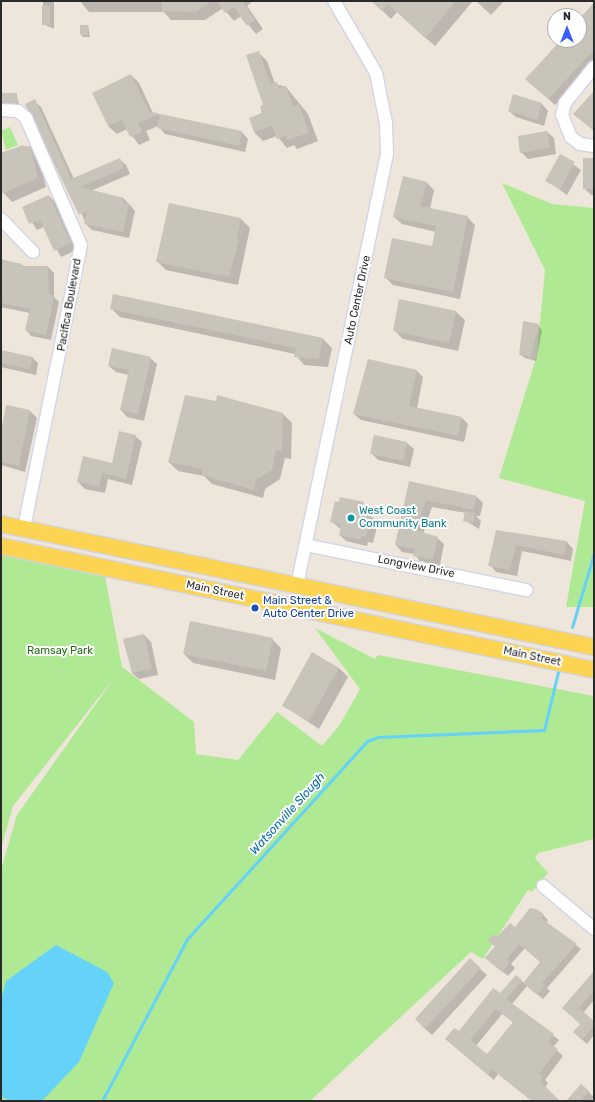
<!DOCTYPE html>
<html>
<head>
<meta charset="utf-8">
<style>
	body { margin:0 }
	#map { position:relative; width:595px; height:1102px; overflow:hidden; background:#eee5db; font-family:Rubik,sans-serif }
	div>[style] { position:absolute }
	.green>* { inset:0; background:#b0e993 }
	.water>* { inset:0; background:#65d2f9 }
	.shadow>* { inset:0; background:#0003 }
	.stream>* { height:3px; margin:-1.5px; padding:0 1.5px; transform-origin:1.5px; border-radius:1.5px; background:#65d2f9 }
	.building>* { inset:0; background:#c8c4ba }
	.roads { filter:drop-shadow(1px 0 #d0d4e5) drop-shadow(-1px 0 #d0d4e5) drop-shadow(0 1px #d0d4e5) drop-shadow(0 -1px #d0d4e5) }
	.minor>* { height:12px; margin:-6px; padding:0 6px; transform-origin:6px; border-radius:6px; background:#fff }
	.major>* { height:16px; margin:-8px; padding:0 8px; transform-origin:8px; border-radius:8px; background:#fcd451 }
	.dots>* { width:11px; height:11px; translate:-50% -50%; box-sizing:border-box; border:2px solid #fff; border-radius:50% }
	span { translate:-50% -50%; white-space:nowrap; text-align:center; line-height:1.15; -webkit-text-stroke:4px #fff; paint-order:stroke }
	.street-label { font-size:11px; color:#2a2a2a }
	.culture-label { font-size:11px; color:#0d838f }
	.left { translate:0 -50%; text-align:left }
	.transit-label { font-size:11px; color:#164399 }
	.park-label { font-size:11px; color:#276e14 }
	.water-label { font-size:12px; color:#026fa7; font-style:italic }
	.frame { position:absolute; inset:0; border:2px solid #2a2a2a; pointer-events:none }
	.north { position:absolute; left:547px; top:8px; width:40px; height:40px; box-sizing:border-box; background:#fff; border:1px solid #aaa; border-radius:50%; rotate:0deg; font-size:11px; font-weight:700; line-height:16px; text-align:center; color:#2a2a2a }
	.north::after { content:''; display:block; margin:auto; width:14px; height:18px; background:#375dff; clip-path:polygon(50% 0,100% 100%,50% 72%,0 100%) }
</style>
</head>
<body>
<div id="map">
	<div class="green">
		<div style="clip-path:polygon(10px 127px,18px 145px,6px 150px,1px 131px)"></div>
		<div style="clip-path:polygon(502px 183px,552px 204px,594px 208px,594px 607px,566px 607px,585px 501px,499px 478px,537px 355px,545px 270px)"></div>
		<div style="clip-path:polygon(1px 550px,104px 571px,122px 667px,194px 722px,196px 754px,238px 760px,277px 712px,322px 746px,339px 726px,360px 689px,315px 628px,375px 659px,378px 655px,594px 696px,594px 839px,538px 853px,535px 858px,548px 873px,532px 892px,528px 890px,483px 959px,471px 952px,310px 1101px,1px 1101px,1px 870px,17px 815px,115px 677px,13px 806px,1px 849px)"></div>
	</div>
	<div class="water">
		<div style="clip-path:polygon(56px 945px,107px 972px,114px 983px,79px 1062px,42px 1101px,12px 1101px,1px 1097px,1px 1000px,6px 981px)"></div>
	</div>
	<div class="shadow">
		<div style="clip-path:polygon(43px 1px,54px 1px,54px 29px,43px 24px)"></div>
		<div style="clip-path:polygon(80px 1px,253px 1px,247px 6px,263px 29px,256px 34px,241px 16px,234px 21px,223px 8px,205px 20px,171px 20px,164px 12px,89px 12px)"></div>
		<div style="clip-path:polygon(372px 1px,473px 1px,435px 46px,397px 12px,391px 19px)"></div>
		<div style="clip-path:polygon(476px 1px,504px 1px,491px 15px)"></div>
		<div style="clip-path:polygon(594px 3px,594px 61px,555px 105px,526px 79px,561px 40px,579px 40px,579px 20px)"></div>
		<div style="clip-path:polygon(88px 26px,90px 37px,83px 37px,81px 35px)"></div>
		<div style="clip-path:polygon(258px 52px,267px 61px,275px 84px,286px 87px,308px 114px,318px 141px,297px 149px,294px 145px,287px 148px,277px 136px,263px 141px,254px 132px,264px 105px)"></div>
		<div style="clip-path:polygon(131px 75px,139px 83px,153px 113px,242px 132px,248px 139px,245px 152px,165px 134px,158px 126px,146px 131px,150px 140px,139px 145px,127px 129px,117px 134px,108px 126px)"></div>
		<div style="clip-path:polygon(1px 94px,16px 94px,20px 107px,1px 107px)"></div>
		<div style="clip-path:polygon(514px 96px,542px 104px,548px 111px,544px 126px,516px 117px,509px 111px)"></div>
		<div style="clip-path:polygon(34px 101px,41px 107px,74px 179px,119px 159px,126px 165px,130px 174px,91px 191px,124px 199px,130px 205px,135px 211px,129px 238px,92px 230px,86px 224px)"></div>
		<div style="clip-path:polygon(547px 132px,554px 138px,556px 154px,528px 159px,521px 152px)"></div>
		<div style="clip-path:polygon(22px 146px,30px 147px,38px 156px,46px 187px,12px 202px,1px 190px,1px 153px)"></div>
		<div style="clip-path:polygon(560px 155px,581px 170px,567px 195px,546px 180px)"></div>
		<div style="clip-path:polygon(594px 159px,594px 195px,591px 195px,584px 188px)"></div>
		<div style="clip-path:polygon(426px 182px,434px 190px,430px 209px,467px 217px,475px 225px,460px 299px,393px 285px,385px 277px,433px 248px,436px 232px,402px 224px,394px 217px)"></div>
		<div style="clip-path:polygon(49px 196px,56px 203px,77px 250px,61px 257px,44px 227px,37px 230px,23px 208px)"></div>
		<div style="clip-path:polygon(241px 219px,250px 228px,238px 285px,166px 270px,157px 261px)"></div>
		<div style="clip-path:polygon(1px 259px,28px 267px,48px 267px,54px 273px,54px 297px,59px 302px,51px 340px,31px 336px,26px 330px,30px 313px,1px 307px)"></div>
		<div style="clip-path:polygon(111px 308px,323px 339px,332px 348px,328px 367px,304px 365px,295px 354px,120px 317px)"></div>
		<div style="clip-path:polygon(456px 312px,465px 320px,458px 351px,403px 339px,394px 330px)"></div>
		<div style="clip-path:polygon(538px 325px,542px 330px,536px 361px,525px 358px,520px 354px)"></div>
		<div style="clip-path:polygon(1px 351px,33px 358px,38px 363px,36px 375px,1px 367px)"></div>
		<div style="clip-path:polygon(150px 358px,157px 364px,144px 421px,127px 417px,121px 410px,129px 375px,116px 372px,109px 366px)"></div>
		<div style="clip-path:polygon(417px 371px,423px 377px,417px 408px,461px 417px,468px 424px,464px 442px,361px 420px,354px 414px)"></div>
		<div style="clip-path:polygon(7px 406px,30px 411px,37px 418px,25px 472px,1px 465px,1px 437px)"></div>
		<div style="clip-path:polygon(283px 414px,292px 423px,291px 459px,285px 458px,280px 479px,265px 489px,263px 498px,212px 484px,204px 476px,178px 471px,169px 462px)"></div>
		<div style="clip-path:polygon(135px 436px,142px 442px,132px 485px,108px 479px,105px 493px,85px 489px,78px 482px,113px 464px)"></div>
		<div style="clip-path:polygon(374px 436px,407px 443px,414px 449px,410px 467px,378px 460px,371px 453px)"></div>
		<div style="clip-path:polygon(410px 482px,476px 496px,483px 503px,480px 516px,476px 516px,481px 521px,479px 529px,464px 520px,466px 513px,432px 507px,423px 534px,437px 538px,444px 544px,440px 565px,421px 562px,414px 554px,402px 552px,396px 545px)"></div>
		<div style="clip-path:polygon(340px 503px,363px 503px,370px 509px,369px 515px,378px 522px,373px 543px,368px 542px,367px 546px,346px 541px,340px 535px,341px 529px,332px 522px)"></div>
		<div style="clip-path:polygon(497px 531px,567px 542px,573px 549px,571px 561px,522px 551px,517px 576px,496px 572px,490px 565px)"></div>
		<div style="clip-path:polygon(144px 635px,151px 642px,158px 675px,139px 679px,132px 673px)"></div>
		<div style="clip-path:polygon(272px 639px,281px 648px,275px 680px,193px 663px,184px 654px)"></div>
		<div style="clip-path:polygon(339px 668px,348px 677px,319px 729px,284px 706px)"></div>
		<div style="clip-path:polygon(evenodd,530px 909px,543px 915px,548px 920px,546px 923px,581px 949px,547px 988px,550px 991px,543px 999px,527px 986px,512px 1004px,559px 1040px,553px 1047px,563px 1056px,545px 1080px,548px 1083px,545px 1087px,559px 1101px,532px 1101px,498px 1074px,494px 1080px,452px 1044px,459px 1033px,522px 981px,524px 983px,541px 962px,525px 948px,511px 964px,515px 968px,508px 976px,486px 958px,496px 947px,489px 941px,515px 929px,530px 909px,502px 1014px,514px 1023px,487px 1055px,476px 1046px,502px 1014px)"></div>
		<div style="clip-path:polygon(470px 960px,487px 975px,432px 1035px,422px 1026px)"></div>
		<div style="clip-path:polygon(594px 972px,594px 1000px,583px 1013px,594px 1022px,594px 1035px,587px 1044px,578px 1036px,581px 1024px,568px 1012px)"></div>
		<div style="clip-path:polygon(581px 1085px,594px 1097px,591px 1101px,568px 1101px)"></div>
	</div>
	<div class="stream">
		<div style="left:572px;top:627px;width:77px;rotate:-73.4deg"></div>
		<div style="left:102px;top:1101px;width:183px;rotate:-62.3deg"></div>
		<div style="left:187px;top:939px;width:268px;rotate:-47.7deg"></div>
		<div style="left:367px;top:741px;width:12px;rotate:-20deg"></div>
		<div style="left:378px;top:737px;width:166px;rotate:-2.4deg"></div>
		<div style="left:544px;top:730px;width:60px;rotate:-76.4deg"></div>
	</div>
	<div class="building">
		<div style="clip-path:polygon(162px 1px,212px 1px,196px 12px,162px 11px)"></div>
		<div style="clip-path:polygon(217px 1px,242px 1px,255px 20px,247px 26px,234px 7px,225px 13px)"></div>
		<div style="clip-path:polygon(371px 1px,456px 1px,425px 38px,388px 4px,382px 11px)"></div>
		<div style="clip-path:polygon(594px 3px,594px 50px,548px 99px,525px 79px,562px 40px,579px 40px,579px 19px)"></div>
		<div style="clip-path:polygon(42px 6px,50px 6px,50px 25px,42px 25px)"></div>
		<div style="clip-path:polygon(80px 25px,88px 25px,88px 35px,80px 35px)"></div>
		<div style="clip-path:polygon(259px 51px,270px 84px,277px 82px,279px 88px,286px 86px,293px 106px,299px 104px,309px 133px,287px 140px,286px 136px,277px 139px,272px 126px,254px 132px,249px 118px,262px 113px,260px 106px,263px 105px,246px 55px)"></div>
		<div style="clip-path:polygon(131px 74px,149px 111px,160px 114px,138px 123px,142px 132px,130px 137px,122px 120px,108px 126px,92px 93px)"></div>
		<div style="clip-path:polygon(594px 91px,594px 131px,573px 114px)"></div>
		<div style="clip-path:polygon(1px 93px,17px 93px,17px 103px,1px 103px)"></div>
		<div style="clip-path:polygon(513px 94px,542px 103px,537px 120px,508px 111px)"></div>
		<div style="clip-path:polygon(35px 99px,71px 179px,120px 158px,124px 168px,80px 187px,124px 198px,123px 203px,129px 204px,123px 232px,84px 224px,87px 211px,79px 215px,25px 104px)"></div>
		<div style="clip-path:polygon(160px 114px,242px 131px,239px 146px,157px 128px)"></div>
		<div style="clip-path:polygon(547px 131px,550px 148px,520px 153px,518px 136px)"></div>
		<div style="clip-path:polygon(23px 145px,24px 148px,30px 146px,38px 178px,1px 194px,1px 154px)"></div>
		<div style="clip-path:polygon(560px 154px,575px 162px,560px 189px,545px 181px)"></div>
		<div style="clip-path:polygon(583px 158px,594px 158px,594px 189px,583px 189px)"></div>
		<div style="clip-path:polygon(403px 176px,427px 182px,421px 206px,468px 216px,453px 292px,384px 278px,392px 238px,432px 246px,436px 226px,393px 217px)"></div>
		<div style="clip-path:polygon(49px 195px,71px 243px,54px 251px,40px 220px,29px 224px,22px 207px)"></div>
		<div style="clip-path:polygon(169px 203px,241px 218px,237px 240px,239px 240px,229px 277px,156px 262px)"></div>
		<div style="clip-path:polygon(1px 260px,23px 264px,18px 266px,48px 266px,49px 294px,54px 295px,46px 335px,25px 330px,30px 309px,1px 303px)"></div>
		<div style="clip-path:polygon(113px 294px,323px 338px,319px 359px,294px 357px,296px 348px,110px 309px)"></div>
		<div style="clip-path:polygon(399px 299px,456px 311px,449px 343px,393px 331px)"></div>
		<div style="clip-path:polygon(523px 321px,539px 324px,531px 357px,519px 355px)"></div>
		<div style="clip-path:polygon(112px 348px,151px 357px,138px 414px,120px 410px,129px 370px,108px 366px)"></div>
		<div style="clip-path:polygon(1px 350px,33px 357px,30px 369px,1px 363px)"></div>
		<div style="clip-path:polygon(368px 359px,417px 370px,409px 406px,462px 417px,458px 436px,353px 414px)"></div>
		<div style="clip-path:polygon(185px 395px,216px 401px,217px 395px,283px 413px,282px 451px,276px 450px,272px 470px,256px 480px,254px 490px,202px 475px,203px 469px,168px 462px)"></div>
		<div style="clip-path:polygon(6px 405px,30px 410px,19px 466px,1px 462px,1px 432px)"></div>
		<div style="clip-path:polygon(119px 431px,136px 435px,126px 479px,102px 473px,99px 487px,77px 482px,83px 456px,112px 463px)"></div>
		<div style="clip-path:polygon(374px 435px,407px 442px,403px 461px,370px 454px)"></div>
		<div style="clip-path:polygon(409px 481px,477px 496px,473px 510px,426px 500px,416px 530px,438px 537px,433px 559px,413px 556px,414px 549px,395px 545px)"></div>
		<div style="clip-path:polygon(340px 497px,364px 502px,362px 512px,371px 514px,366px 537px,361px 536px,360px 540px,339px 535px,341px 525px,330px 522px,335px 501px,339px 502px)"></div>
		<div style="clip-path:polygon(465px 511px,475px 513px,473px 523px,463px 521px)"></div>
		<div style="clip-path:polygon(496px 530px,567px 541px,564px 555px,516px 545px,510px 570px,488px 566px)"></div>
		<div style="clip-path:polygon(190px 621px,273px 638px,266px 671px,183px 654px)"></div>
		<div style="clip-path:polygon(144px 634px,152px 669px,132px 673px,123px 639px)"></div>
		<div style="clip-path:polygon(312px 652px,339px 668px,309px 721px,282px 706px)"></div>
		<div style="clip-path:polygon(530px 908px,536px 909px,544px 914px,541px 918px,577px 944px,542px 983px,545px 985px,537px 995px,523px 983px,540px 962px,519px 944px,507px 959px,510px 962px,502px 972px,485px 958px,495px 946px,488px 941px,493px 934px,497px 937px,510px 923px,515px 927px)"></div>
		<div style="clip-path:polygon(470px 958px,481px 968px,425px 1029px,415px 1019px)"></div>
		<div style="clip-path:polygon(594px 971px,594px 991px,579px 1008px,594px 1021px,594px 1026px,582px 1040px,573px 1032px,580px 1024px,562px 1008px)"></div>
		<div style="clip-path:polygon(evenodd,516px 975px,522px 980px,506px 999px,554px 1034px,548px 1042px,558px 1049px,539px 1074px,543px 1076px,540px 1081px,560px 1101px,532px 1101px,492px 1069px,488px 1075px,445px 1039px,454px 1028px,459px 1031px,493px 988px,500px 993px,516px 975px,496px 1009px,513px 1022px,487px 1054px,470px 1040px,496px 1009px)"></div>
		<div style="clip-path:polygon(581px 1084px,589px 1091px,581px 1101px,566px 1101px)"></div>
	</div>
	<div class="roads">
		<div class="minor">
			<div style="left:594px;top:67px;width:46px;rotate:128.9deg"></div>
			<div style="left:565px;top:103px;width:12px;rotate:104deg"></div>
			<div style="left:562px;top:115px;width:24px;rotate:68deg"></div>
			<div style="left:571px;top:137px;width:11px;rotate:38deg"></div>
			<div style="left:580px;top:144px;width:14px;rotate:8deg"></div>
			<div style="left:1px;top:110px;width:17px;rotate:3deg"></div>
			<div style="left:18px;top:111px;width:11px;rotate:41deg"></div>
			<div style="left:26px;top:118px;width:138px;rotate:66.6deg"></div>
			<div style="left:81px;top:245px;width:289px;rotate:101.4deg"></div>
			<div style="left:1px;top:219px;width:46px;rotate:45.9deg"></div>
			<div style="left:306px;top:545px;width:225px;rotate:11.6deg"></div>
			<div style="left:297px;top:585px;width:440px;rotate:-78.2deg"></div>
			<div style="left:387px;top:154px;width:31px;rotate:-92deg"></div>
			<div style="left:386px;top:123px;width:51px;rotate:-101.3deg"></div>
			<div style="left:376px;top:73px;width:83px;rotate:-120.3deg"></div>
			<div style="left:543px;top:886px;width:67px;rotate:40.1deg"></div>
		</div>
		<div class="major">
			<div style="left:1px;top:524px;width:606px;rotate:11.72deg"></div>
			<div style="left:1px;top:546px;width:606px;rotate:11.81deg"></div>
		</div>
	</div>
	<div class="dots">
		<div style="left:351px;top:518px;background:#0f9aa8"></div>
		<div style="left:255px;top:608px;background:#1a4fb4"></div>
	</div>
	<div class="street-label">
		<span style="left:358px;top:300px;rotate:-78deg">Auto Center Drive</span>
		<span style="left:70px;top:305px;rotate:-80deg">Pacifica Boulevard</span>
		<span style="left:416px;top:567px;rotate:11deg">Longview Drive</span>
		<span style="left:215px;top:591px;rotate:12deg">Main Street</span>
		<span style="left:532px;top:657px;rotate:12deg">Main Street</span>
	</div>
	<div class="culture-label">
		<span class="left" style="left:359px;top:518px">West Coast<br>Community Bank</span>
	</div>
	<div class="transit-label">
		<span class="left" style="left:263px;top:608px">Main Street &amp;<br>Auto Center Drive</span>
	</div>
	<div class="park-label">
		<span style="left:60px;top:651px">Ramsay Park</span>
	</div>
	<div class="water-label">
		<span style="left:288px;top:814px;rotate:-48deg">Watsonville Slough</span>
	</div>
	<div class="frame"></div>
	<div class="north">N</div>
</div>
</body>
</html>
